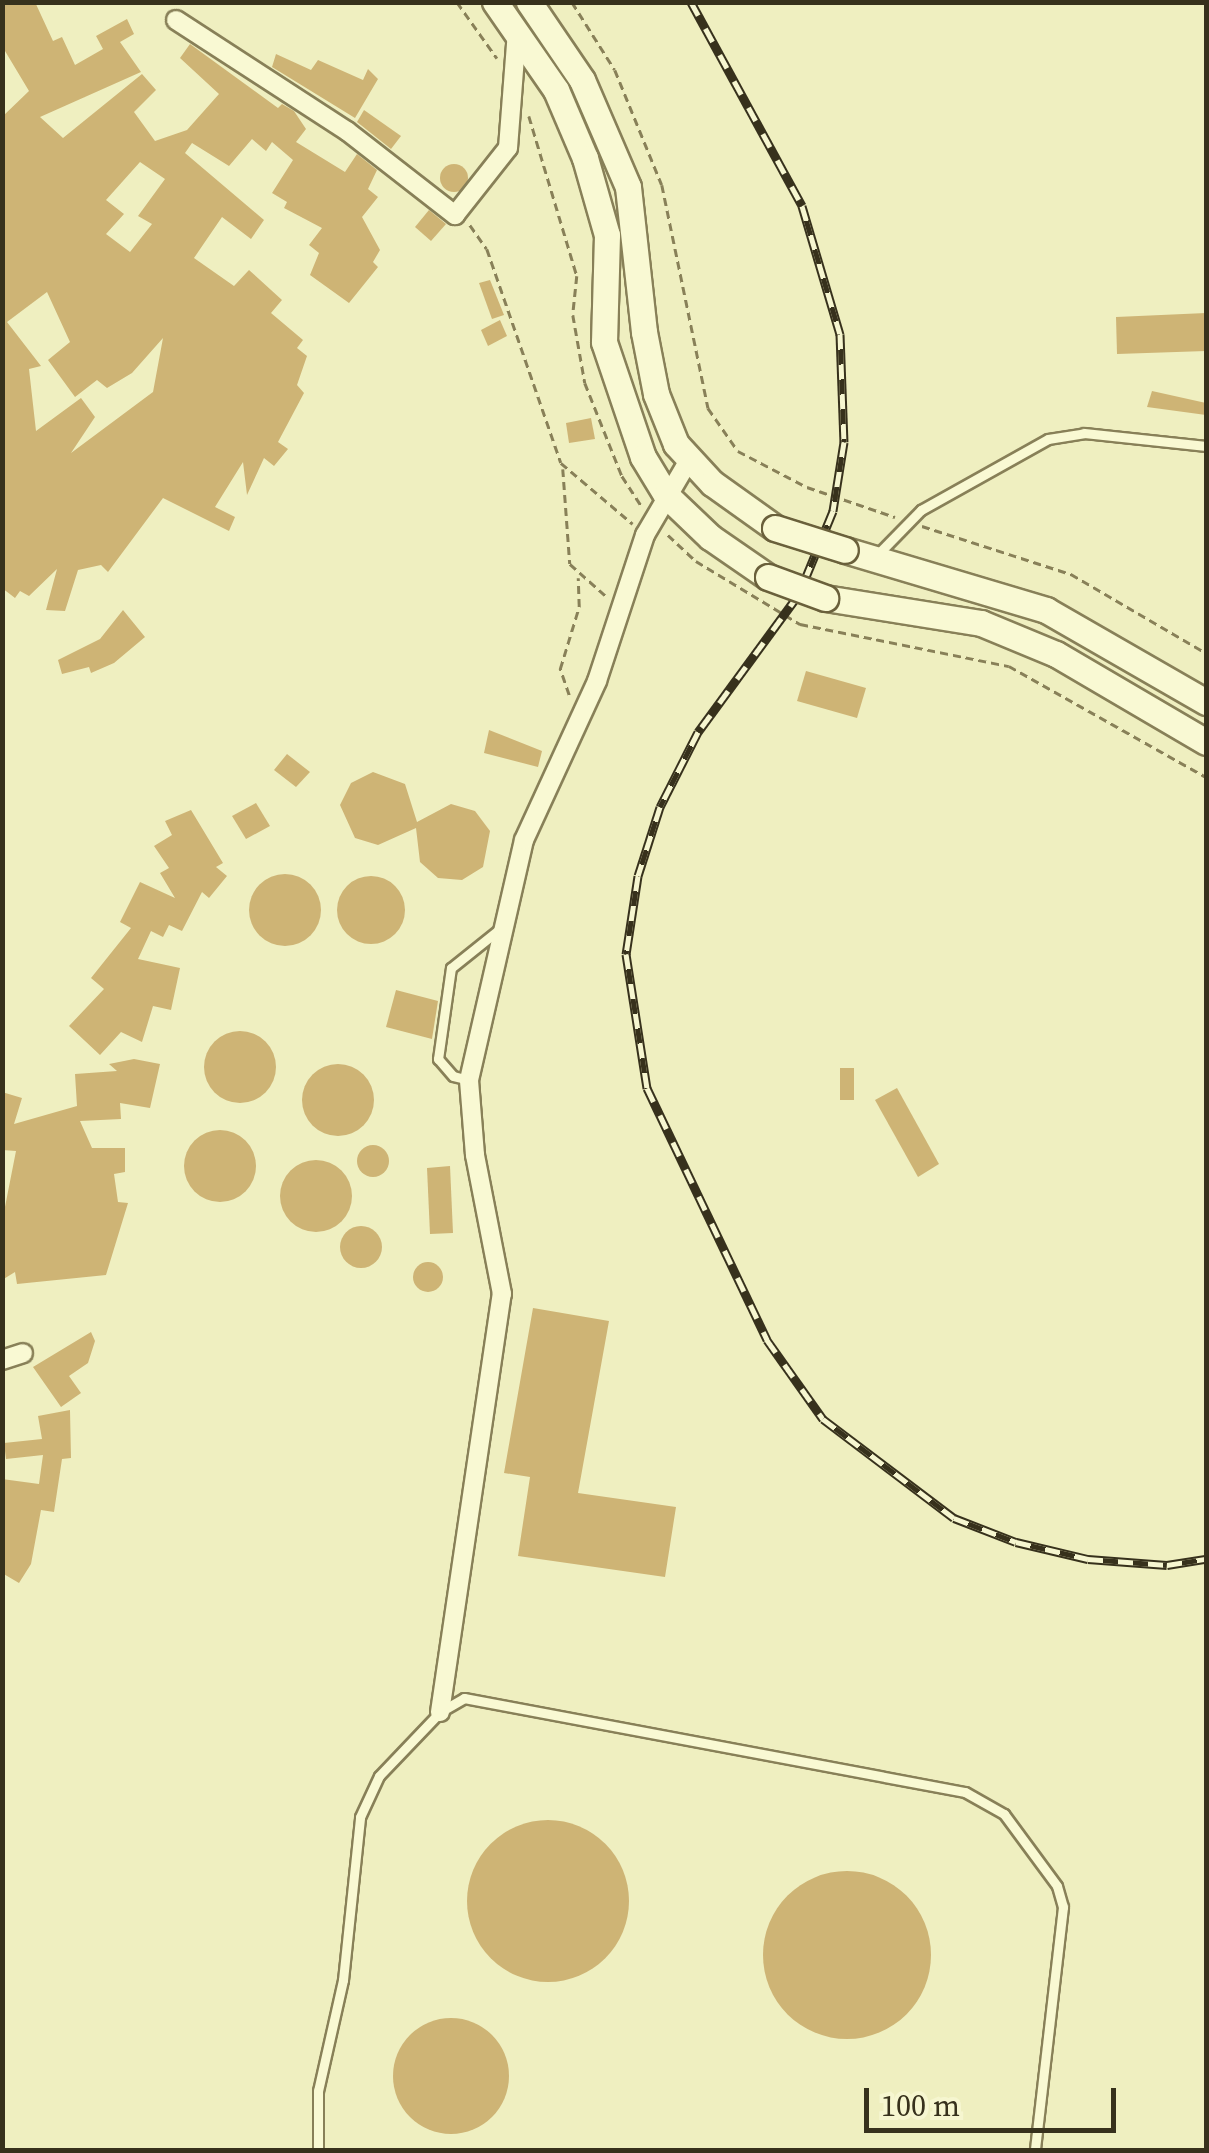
<!DOCTYPE html>
<html>
<head>
<meta charset="utf-8">
<style>
	body { margin:0 }
	#map { position:relative; width:1209px; height:2153px; overflow:hidden; background:#efefc0; font-family:"Source Serif 4",serif }
	div>[style] { position:absolute }
	.building>* { inset:0; background:#ceb475 }
	.round { border-radius:50% }
	.path>* { height:2.5px; margin-top:-1.25px; transform-origin:0; background:repeating-linear-gradient(90deg,#888058 0 8px,transparent 0 13px) }
	.roads { filter:drop-shadow(2px 0 #888058) drop-shadow(-2px 0 #888058) drop-shadow(0 2px #888058) drop-shadow(0 -2px #888058) }
	.lane>* { height:9px; margin:-4.5px; padding:0 4.5px; transform-origin:4.5px; border-radius:4.5px; background:#f9f9d3 }
	.street>* { height:18px; margin:-9px; padding:0 9px; transform-origin:9px; border-radius:9px; background:#f9f9d3 }
	.secondary>* { height:25px; margin:-12.5px; padding:0 12.5px; transform-origin:12.5px; border-radius:12.5px; background:#f9f9d3 }
	.rail>* { height:9px; margin-top:-4.5px; transform-origin:0; background:repeating-linear-gradient(90deg,#f6f6d0 0 15px,#37311c 0 30px); box-sizing:border-box; border-block:2px solid #37311c }
	.bridges { filter:drop-shadow(2px 0 #6a603b) drop-shadow(-2px 0 #6a603b) drop-shadow(0 2px #6a603b) drop-shadow(0 -2px #6a603b) }
	.secondary-bridge>* { height:25px; margin:-12.5px; padding:0 12.5px; transform-origin:12.5px; border-radius:12.5px; background:#f9f9d3 }
	span { translate:-50% -50%; white-space:nowrap; text-align:center; line-height:1.15; -webkit-text-stroke:9px #f6f6d0; paint-order:stroke }
	.frame { position:absolute; inset:0; border:5px solid #37311c; pointer-events:none }
	.scale { position:absolute; left:864px; top:2088px; width:252px; height:45px; box-sizing:border-box; border:5px solid #37311c; border-top:0; padding-left:12px; font-size:30px; line-height:35px; white-space:nowrap; color:#37311c; -webkit-text-stroke:8px #f6f6d0; paint-order:stroke }
</style>
</head>
<body>
<div id="map">
	<div class="building">
		<div style="clip-path:polygon(evenodd,2px 2px,35px 2px,53px 41px,62px 37px,75px 65px,103px 49px,96px 36px,127px 19px,134px 34px,120px 42px,141px 72px,40px 117px,63px 138px,142px 74px,156px 90px,134px 112px,155px 141px,187px 130px,219px 94px,180px 58px,190px 44px,278px 108px,282px 104px,294px 111px,306px 129px,296px 142px,345px 172px,357px 154px,377px 170px,368px 189px,378px 197px,362px 217px,380px 250px,373px 262px,378px 267px,349px 303px,310px 275px,319px 253px,309px 245px,322px 228px,284px 208px,287px 202px,272px 193px,293px 160px,272px 142px,266px 151px,252px 139px,229px 166px,192px 143px,185px 153px,264px 220px,251px 239px,222px 217px,194px 258px,234px 286px,249px 270px,282px 300px,271px 313px,303px 340px,297px 348px,307px 356px,297px 385px,304px 393px,278px 442px,288px 449px,274px 466px,264px 458px,247px 495px,243px 462px,215px 507px,235px 517px,229px 531px,163px 498px,108px 572px,101px 565px,78px 570px,65px 611px,46px 610px,57px 569px,29px 596px,20px 591px,15px 598px,2px 588px,2px 117px,29px 91px,2px 46px,2px 2px,140px 162px,165px 179px,138px 216px,152px 224px,130px 252px,106px 234px,124px 214px,106px 200px,140px 162px,2px 2px,47px 292px,70px 342px,48px 360px,75px 397px,97px 380px,107px 388px,132px 373px,163px 338px,153px 392px,71px 453px,95px 417px,81px 398px,36px 431px,29px 369px,41px 366px,7px 322px,47px 292px)"></div>
		<div style="clip-path:polygon(276px 54px,311px 70px,318px 60px,363px 80px,368px 69px,378px 79px,355px 118px,272px 67px)"></div>
		<div style="clip-path:polygon(364px 110px,401px 136px,391px 149px,357px 122px)"></div>
		<div class="round" style="left:440px;top:164px;width:28px;height:28px"></div>
		<div style="clip-path:polygon(429px 210px,446px 224px,431px 241px,415px 227px)"></div>
		<div style="clip-path:polygon(490px 280px,504px 315px,492px 319px,479px 283px)"></div>
		<div style="clip-path:polygon(1206px 313px,1206px 351px,1117px 354px,1116px 317px)"></div>
		<div style="clip-path:polygon(500px 320px,507px 336px,488px 346px,481px 330px)"></div>
		<div style="clip-path:polygon(1152px 391px,1206px 403px,1206px 415px,1147px 407px)"></div>
		<div style="clip-path:polygon(591px 418px,595px 439px,569px 443px,566px 423px)"></div>
		<div style="clip-path:polygon(123px 610px,145px 637px,114px 663px,91px 673px,89px 667px,62px 674px,58px 660px,100px 639px)"></div>
		<div style="clip-path:polygon(806px 671px,866px 688px,857px 718px,797px 701px)"></div>
		<div style="clip-path:polygon(489px 730px,542px 751px,538px 767px,484px 753px)"></div>
		<div style="clip-path:polygon(287px 754px,310px 772px,296px 787px,274px 770px)"></div>
		<div style="clip-path:polygon(373px 772px,405px 784px,417px 822px,451px 804px,475px 811px,490px 831px,483px 867px,462px 880px,438px 878px,420px 862px,416px 828px,378px 845px,355px 838px,340px 805px,351px 783px)"></div>
		<div style="clip-path:polygon(256px 803px,270px 826px,246px 839px,232px 816px)"></div>
		<div style="clip-path:polygon(191px 810px,223px 863px,216px 867px,227px 876px,209px 898px,202px 892px,182px 931px,169px 925px,163px 937px,151px 931px,138px 959px,180px 968px,171px 1010px,153px 1006px,142px 1042px,121px 1032px,100px 1055px,69px 1026px,104px 989px,91px 978px,131px 928px,120px 922px,140px 882px,175px 898px,160px 873px,169px 868px,154px 846px,172px 835px,165px 821px)"></div>
		<div class="round" style="left:249px;top:874px;width:72px;height:72px"></div>
		<div class="round" style="left:337px;top:876px;width:68px;height:68px"></div>
		<div style="clip-path:polygon(396px 990px,438px 1001px,432px 1039px,386px 1027px)"></div>
		<div class="round" style="left:204px;top:1031px;width:72px;height:72px"></div>
		<div style="clip-path:polygon(134px 1059px,160px 1064px,150px 1108px,120px 1103px,121px 1119px,80px 1121px,92px 1148px,125px 1148px,125px 1172px,114px 1174px,118px 1202px,128px 1203px,106px 1275px,17px 1284px,15px 1272px,2px 1280px,3px 1217px,16px 1151px,2px 1150px,2px 1092px,22px 1098px,14px 1124px,77px 1106px,75px 1074px,117px 1071px,109px 1064px)"></div>
		<div class="round" style="left:302px;top:1064px;width:72px;height:72px"></div>
		<div style="clip-path:polygon(840px 1068px,854px 1068px,854px 1100px,840px 1100px)"></div>
		<div style="clip-path:polygon(897px 1088px,939px 1164px,918px 1177px,875px 1100px)"></div>
		<div class="round" style="left:184px;top:1130px;width:72px;height:72px"></div>
		<div class="round" style="left:357px;top:1145px;width:32px;height:32px"></div>
		<div class="round" style="left:280px;top:1160px;width:72px;height:72px"></div>
		<div style="clip-path:polygon(450px 1166px,453px 1233px,430px 1234px,427px 1168px)"></div>
		<div class="round" style="left:340px;top:1226px;width:42px;height:42px"></div>
		<div class="round" style="left:413px;top:1262px;width:30px;height:30px"></div>
		<div style="clip-path:polygon(533px 1308px,609px 1321px,578px 1493px,676px 1507px,665px 1577px,518px 1556px,530px 1477px,504px 1473px)"></div>
		<div style="clip-path:polygon(91px 1332px,95px 1341px,88px 1363px,69px 1376px,81px 1393px,61px 1407px,33px 1367px)"></div>
		<div style="clip-path:polygon(70px 1410px,71px 1458px,62px 1459px,54px 1512px,41px 1510px,31px 1564px,19px 1583px,2px 1573px,2px 1479px,39px 1484px,43px 1455px,6px 1459px,4px 1443px,42px 1439px,38px 1416px)"></div>
		<div class="round" style="left:467px;top:1820px;width:162px;height:162px"></div>
		<div class="round" style="left:763px;top:1871px;width:168px;height:168px"></div>
		<div class="round" style="left:393px;top:2018px;width:116px;height:116px"></div>
	</div>
	<div class="path">
		<div style="left:457px;top:2px;width:69px;rotate:54.5deg"></div>
		<div style="left:572px;top:2px;width:80px;rotate:57.7deg"></div>
		<div style="left:615px;top:70px;width:124px;rotate:67.8deg"></div>
		<div style="left:662px;top:185px;width:228px;rotate:78.3deg"></div>
		<div style="left:708px;top:408px;width:52px;rotate:55.1deg"></div>
		<div style="left:738px;top:451px;width:78px;rotate:27.6deg"></div>
		<div style="left:807px;top:487px;width:93px;rotate:18.8deg"></div>
		<div style="left:529px;top:116px;width:167px;rotate:73.3deg"></div>
		<div style="left:577px;top:276px;width:39px;rotate:96deg"></div>
		<div style="left:573px;top:315px;width:69px;rotate:80deg"></div>
		<div style="left:585px;top:383px;width:100px;rotate:68.3deg"></div>
		<div style="left:622px;top:476px;width:37px;rotate:57deg"></div>
		<div style="left:470px;top:225px;width:29px;rotate:55deg"></div>
		<div style="left:487px;top:249px;width:226px;rotate:70.9deg"></div>
		<div style="left:561px;top:463px;width:94px;rotate:40.3deg"></div>
		<div style="left:563px;top:469px;width:95px;rotate:85.8deg"></div>
		<div style="left:570px;top:564px;width:48px;rotate:41.6deg"></div>
		<div style="left:922px;top:526px;width:157px;rotate:17.9deg"></div>
		<div style="left:1071px;top:574px;width:156px;rotate:30.3deg"></div>
		<div style="left:668px;top:535px;width:38px;rotate:43deg"></div>
		<div style="left:696px;top:561px;width:122px;rotate:31.2deg"></div>
		<div style="left:800px;top:624px;width:213px;rotate:11.4deg"></div>
		<div style="left:1009px;top:666px;width:226px;rotate:29.4deg"></div>
		<div style="left:569px;top:695px;width:28px;rotate:-109deg"></div>
		<div style="left:560px;top:669px;width:65px;rotate:-73deg"></div>
		<div style="left:579px;top:607px;width:29px;rotate:-92deg"></div>
	</div>
	<div class="roads">
		<div class="lane">
			<div style="left:878px;top:554px;width:62px;rotate:-45.7deg"></div>
			<div style="left:921px;top:510px;width:145px;rotate:-29.2deg"></div>
			<div style="left:1048px;top:439px;width:36px;rotate:-9deg"></div>
			<div style="left:1084px;top:433px;width:123px;rotate:6.1deg"></div>
			<div style="left:469px;top:1080px;width:16px;rotate:-166deg"></div>
			<div style="left:453px;top:1076px;width:23px;rotate:-131deg"></div>
			<div style="left:438px;top:1059px;width:92px;rotate:-81.9deg"></div>
			<div style="left:451px;top:968px;width:64px;rotate:-38.7deg"></div>
			<div style="left:318px;top:2150px;width:59px;rotate:-90deg"></div>
			<div style="left:318px;top:2091px;width:114px;rotate:-77.3deg"></div>
			<div style="left:343px;top:1980px;width:164px;rotate:-84deg"></div>
			<div style="left:360px;top:1817px;width:45px;rotate:-65.1deg"></div>
			<div style="left:379px;top:1776px;width:88px;rotate:-46.4deg"></div>
			<div style="left:440px;top:1712px;width:28px;rotate:-30deg"></div>
			<div style="left:464px;top:1698px;width:510px;rotate:10.63deg"></div>
			<div style="left:965px;top:1792px;width:45px;rotate:29.4deg"></div>
			<div style="left:1004px;top:1814px;width:89px;rotate:53.6deg"></div>
			<div style="left:1057px;top:1886px;width:22px;rotate:74deg"></div>
			<div style="left:1063px;top:1907px;width:245px;rotate:96.6deg"></div>
		</div>
		<div class="street">
			<div style="left:176px;top:20px;width:204px;rotate:33deg"></div>
			<div style="left:347px;top:131px;width:137px;rotate:37.9deg"></div>
			<div style="left:455px;top:215px;width:85px;rotate:-51.7deg"></div>
			<div style="left:508px;top:148px;width:117px;rotate:-85.6deg"></div>
			<div style="left:2px;top:1360px;width:22px;rotate:-18deg"></div>
			<div style="left:440px;top:1712px;width:423px;rotate:-81.6deg"></div>
			<div style="left:502px;top:1294px;width:142px;rotate:-101deg"></div>
			<div style="left:475px;top:1155px;width:75px;rotate:-94.6deg"></div>
			<div style="left:469px;top:1080px;width:246px;rotate:-77.1deg"></div>
			<div style="left:524px;top:840px;width:175px;rotate:-65.3deg"></div>
			<div style="left:597px;top:681px;width:154px;rotate:-71.8deg"></div>
			<div style="left:645px;top:535px;width:87px;rotate:-59.6deg"></div>
		</div>
		<div class="secondary">
			<div style="left:495px;top:2px;width:107px;rotate:55.3deg"></div>
			<div style="left:556px;top:90px;width:74px;rotate:66.9deg"></div>
			<div style="left:585px;top:158px;width:80px;rotate:74.1deg"></div>
			<div style="left:607px;top:235px;width:107px;rotate:91.6deg"></div>
			<div style="left:604px;top:342px;width:121px;rotate:71.3deg"></div>
			<div style="left:643px;top:457px;width:44px;rotate:58.8deg"></div>
			<div style="left:666px;top:495px;width:61px;rotate:43.7deg"></div>
			<div style="left:710px;top:537px;width:70px;rotate:34.6deg"></div>
			<div style="left:529px;top:2px;width:94px;rotate:55.8deg"></div>
			<div style="left:582px;top:80px;width:116px;rotate:66.7deg"></div>
			<div style="left:628px;top:187px;width:146px;rotate:83.7deg"></div>
			<div style="left:644px;top:332px;width:63px;rotate:79deg"></div>
			<div style="left:656px;top:394px;width:54px;rotate:68.2deg"></div>
			<div style="left:676px;top:444px;width:53px;rotate:47.3deg"></div>
			<div style="left:712px;top:483px;width:77px;rotate:35.5deg"></div>
			<div style="left:845px;top:550px;width:210px;rotate:16.6deg"></div>
			<div style="left:1046px;top:610px;width:185px;rotate:29.9deg"></div>
			<div style="left:825px;top:598px;width:158px;rotate:9.1deg"></div>
			<div style="left:981px;top:623px;width:81px;rotate:22.5deg"></div>
			<div style="left:1056px;top:654px;width:174px;rotate:30.4deg"></div>
		</div>
	</div>
	<div class="rail">
		<div style="left:691px;top:2px;width:232px;rotate:61.4deg"></div>
		<div style="left:802px;top:206px;width:134px;rotate:73.5deg"></div>
		<div style="left:840px;top:334px;width:108px;rotate:87.9deg"></div>
		<div style="left:844px;top:442px;width:70px;rotate:99.1deg"></div>
		<div style="left:833px;top:511px;width:90px;rotate:112.3deg"></div>
		<div style="left:799px;top:594px;width:171px;rotate:126.2deg"></div>
		<div style="left:698px;top:732px;width:84px;rotate:116.9deg"></div>
		<div style="left:660px;top:807px;width:72px;rotate:107.7deg"></div>
		<div style="left:638px;top:876px;width:79px;rotate:98.7deg"></div>
		<div style="left:626px;top:954px;width:136px;rotate:81.1deg"></div>
		<div style="left:647px;top:1088px;width:279px;rotate:64.5deg"></div>
		<div style="left:767px;top:1340px;width:97px;rotate:54.7deg"></div>
		<div style="left:823px;top:1419px;width:164px;rotate:37.1deg"></div>
		<div style="left:954px;top:1518px;width:66px;rotate:21.2deg"></div>
		<div style="left:1016px;top:1542px;width:74px;rotate:13.3deg"></div>
		<div style="left:1088px;top:1559px;width:79px;rotate:4.3deg"></div>
		<div style="left:1167px;top:1565px;width:39px;rotate:-9deg"></div>
	</div>
	<div class="bridges">
		<div class="secondary-bridge">
			<div style="left:775px;top:528px;width:73px;rotate:17.4deg"></div>
			<div style="left:768px;top:577px;width:61px;rotate:20.2deg"></div>
		</div>
	</div>
	<div class="frame"></div>
	<div class="scale">100 m</div>
</div>
</body>
</html>
